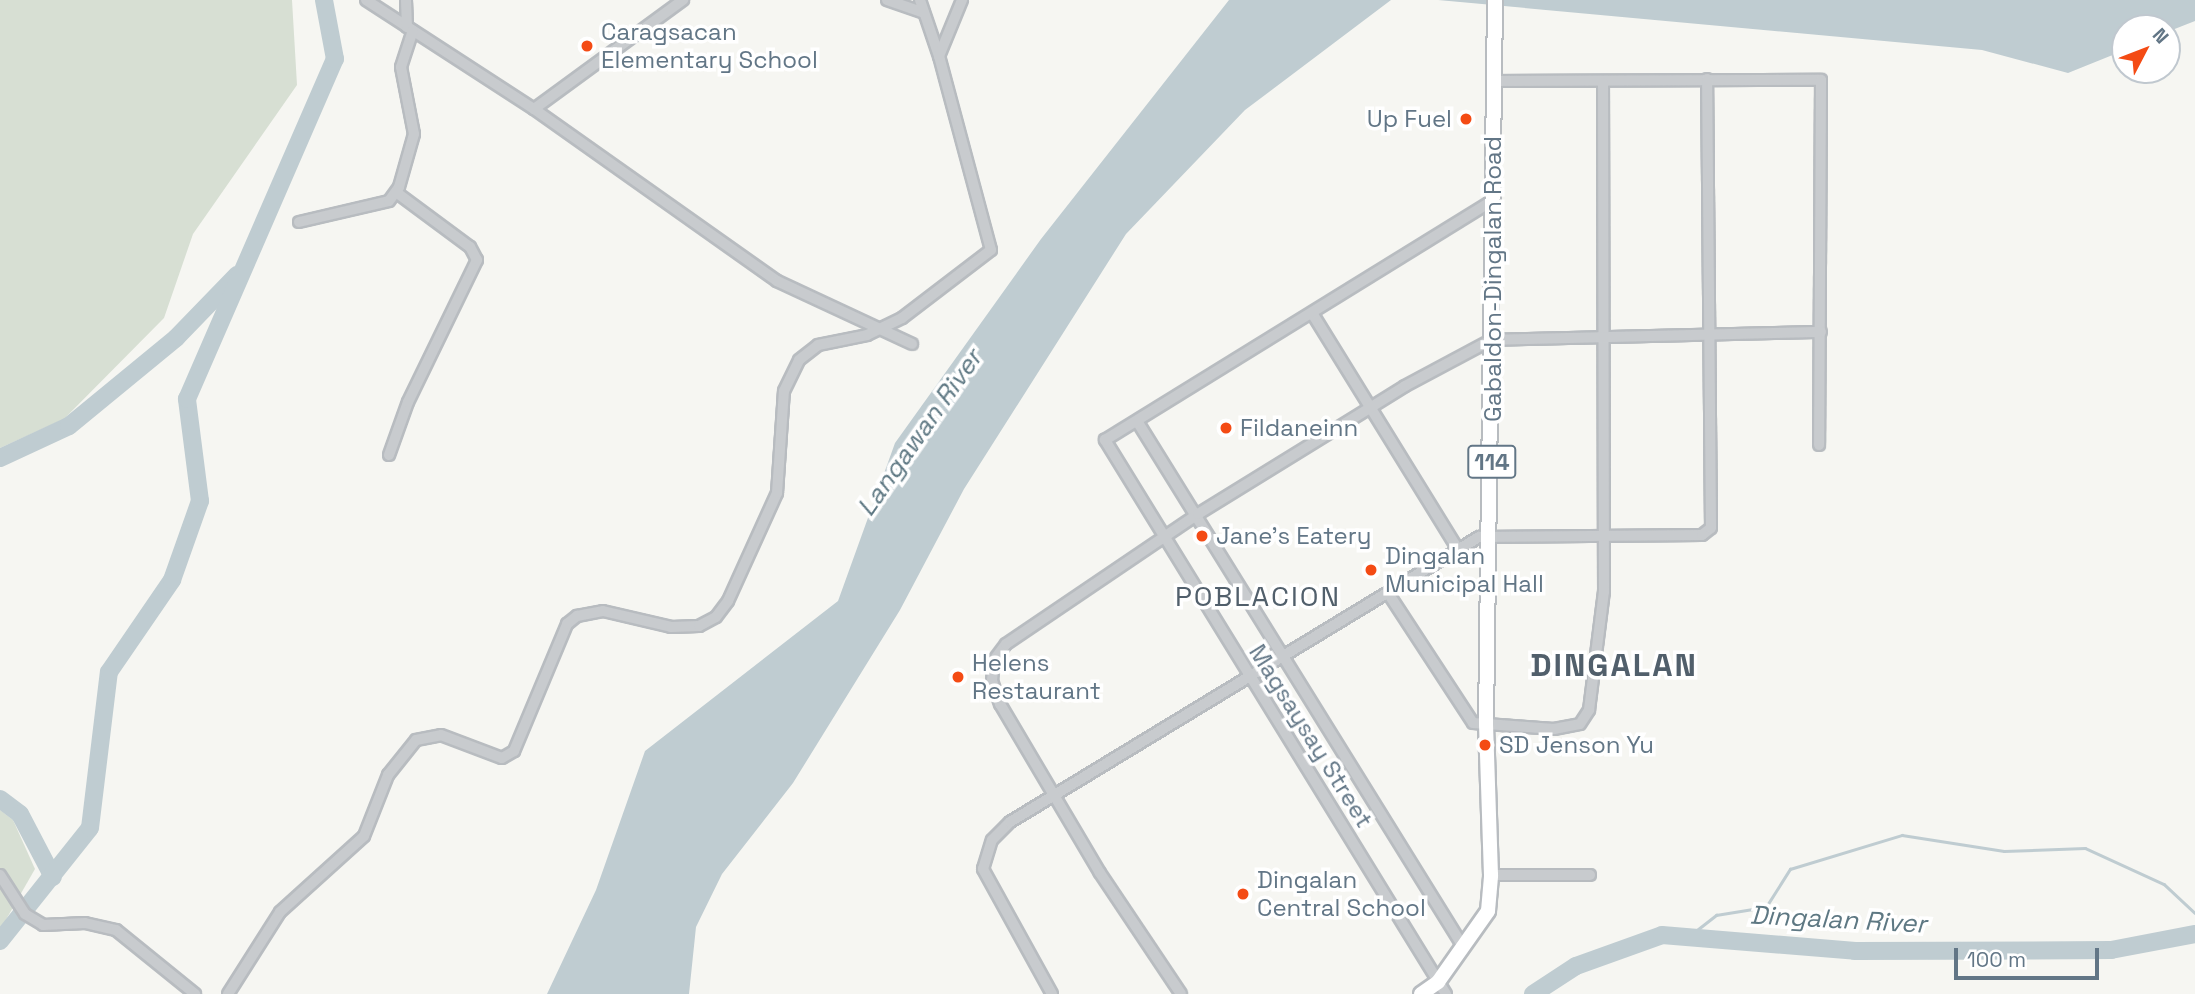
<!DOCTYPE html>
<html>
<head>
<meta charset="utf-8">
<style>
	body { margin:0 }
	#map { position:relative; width:2195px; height:994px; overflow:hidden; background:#f6f6f2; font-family:"Space Grotesk",sans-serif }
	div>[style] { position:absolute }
	.green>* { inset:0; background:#d7dfd3 }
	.water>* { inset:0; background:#bfccd1 }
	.stream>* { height:2.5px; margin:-1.25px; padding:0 1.25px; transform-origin:1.25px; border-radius:1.25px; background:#bfccd1 }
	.river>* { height:18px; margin:-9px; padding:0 9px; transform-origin:9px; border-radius:9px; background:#bfccd1 }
	.roads { filter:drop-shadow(2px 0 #b8bcc0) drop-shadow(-2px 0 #b8bcc0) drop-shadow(0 2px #b8bcc0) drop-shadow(0 -2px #b8bcc0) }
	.minor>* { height:10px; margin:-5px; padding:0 5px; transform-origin:5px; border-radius:5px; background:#c8cbce }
	.major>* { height:14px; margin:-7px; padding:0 7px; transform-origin:7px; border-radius:7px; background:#fff }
	.dots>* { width:19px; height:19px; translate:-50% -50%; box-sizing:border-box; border:4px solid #fff; border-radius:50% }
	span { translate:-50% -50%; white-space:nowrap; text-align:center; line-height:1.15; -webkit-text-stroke:7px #fff; paint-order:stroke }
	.shield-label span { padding:2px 5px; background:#fff; border:2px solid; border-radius:5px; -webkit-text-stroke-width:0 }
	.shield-label { font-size:23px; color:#627686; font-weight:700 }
	.poi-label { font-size:24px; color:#627686 }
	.left { translate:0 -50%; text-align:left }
	.right { translate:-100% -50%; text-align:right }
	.street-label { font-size:24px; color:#627686 }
	.water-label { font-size:26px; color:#5e7883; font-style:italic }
	.quarter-label { font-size:28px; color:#515f6b; letter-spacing:2px }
	.district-label { font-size:32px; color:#515f6b; font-weight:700; letter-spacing:2px }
	.north { position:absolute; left:2111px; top:14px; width:70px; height:70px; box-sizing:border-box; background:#fff; border:2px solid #c0c8cf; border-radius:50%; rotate:48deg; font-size:19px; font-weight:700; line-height:28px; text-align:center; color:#627686 }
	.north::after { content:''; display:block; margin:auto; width:24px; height:32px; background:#f44b14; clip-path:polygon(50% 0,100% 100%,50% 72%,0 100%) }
	.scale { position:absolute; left:1954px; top:948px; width:145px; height:32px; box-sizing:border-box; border:4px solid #627686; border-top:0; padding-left:9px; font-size:21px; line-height:24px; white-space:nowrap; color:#627686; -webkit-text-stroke:5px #fff; paint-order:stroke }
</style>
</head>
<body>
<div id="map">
	<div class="green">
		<div style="clip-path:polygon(0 0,292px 0,297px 85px,193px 234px,164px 318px,64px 419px,0 448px)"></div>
		<div style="clip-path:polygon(0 810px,13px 820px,35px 869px,0 930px)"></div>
	</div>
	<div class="water">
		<div style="clip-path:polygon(1229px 0,1391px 0,1245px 110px,1126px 234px,964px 489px,900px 610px,793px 783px,722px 874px,696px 927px,689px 994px,547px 994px,596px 890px,645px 751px,838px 601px,895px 443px,1041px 239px)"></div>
		<div style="clip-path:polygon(1438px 0,2195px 0,2195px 21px,2167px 32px,2167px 28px,2125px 28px,2125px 50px,2068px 73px,1982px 50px)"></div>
	</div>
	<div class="stream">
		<div style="left:1688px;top:937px;width:36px;rotate:-38deg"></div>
		<div style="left:1716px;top:915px;width:51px;rotate:-9.1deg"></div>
		<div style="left:1766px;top:907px;width:45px;rotate:-57.7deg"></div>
		<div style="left:1790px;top:869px;width:117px;rotate:-16.9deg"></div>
		<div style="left:1902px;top:835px;width:103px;rotate:8.9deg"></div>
		<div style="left:2004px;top:851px;width:81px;rotate:-2.1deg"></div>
		<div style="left:2085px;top:848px;width:87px;rotate:24.5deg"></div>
		<div style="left:2164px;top:884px;width:42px;rotate:43.1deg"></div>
	</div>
	<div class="river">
		<div style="left:0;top:458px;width:76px;rotate:-24.9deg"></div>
		<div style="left:69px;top:426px;width:139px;rotate:-39.4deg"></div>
		<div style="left:176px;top:338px;width:88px;rotate:-45.9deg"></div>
		<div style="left:0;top:799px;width:25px;rotate:37deg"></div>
		<div style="left:20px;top:814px;width:71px;rotate:62.4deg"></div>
		<div style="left:0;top:941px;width:144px;rotate:-51.5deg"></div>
		<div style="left:90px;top:828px;width:157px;rotate:-83.1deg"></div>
		<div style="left:109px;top:672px;width:112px;rotate:-55.6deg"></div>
		<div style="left:172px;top:580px;width:84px;rotate:-70.5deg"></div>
		<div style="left:200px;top:501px;width:103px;rotate:-97.3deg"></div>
		<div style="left:187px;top:399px;width:371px;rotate:-66.5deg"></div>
		<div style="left:335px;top:59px;width:60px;rotate:-100.6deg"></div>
		<div style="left:1533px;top:994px;width:51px;rotate:-33.1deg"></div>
		<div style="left:1576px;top:966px;width:91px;rotate:-19.8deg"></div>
		<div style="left:1662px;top:935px;width:194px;rotate:4.7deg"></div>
		<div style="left:1855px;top:951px;width:256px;rotate:-0.2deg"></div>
		<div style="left:2111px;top:950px;width:86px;rotate:-10.8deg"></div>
	</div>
	<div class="roads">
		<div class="minor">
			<div style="left:366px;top:0;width:200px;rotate:33deg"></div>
			<div style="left:534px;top:109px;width:298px;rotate:35.3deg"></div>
			<div style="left:777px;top:281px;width:149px;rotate:25deg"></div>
			<div style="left:406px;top:0;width:27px;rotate:88deg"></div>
			<div style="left:887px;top:0;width:39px;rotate:19deg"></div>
			<div style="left:920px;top:0;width:59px;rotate:71.3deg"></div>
			<div style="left:1495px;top:81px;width:326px;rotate:-0.2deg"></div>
			<div style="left:1821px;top:80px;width:365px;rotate:90.3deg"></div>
			<div style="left:534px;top:109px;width:185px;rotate:-36.2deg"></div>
			<div style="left:299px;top:222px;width:92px;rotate:-13.1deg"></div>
			<div style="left:389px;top:201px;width:17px;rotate:-54deg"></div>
			<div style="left:399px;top:187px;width:55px;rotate:-74.2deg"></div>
			<div style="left:414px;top:134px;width:68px;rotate:-101deg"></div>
			<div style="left:401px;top:67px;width:38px;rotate:-72deg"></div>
			<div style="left:1312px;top:313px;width:276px;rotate:58.3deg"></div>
			<div style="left:1137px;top:421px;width:620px;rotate:58.18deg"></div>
			<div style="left:389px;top:455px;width:56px;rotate:-70.3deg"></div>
			<div style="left:408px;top:402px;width:158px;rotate:-64.1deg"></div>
			<div style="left:477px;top:260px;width:15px;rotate:-118deg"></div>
			<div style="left:470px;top:247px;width:92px;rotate:-143.4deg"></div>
			<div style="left:1388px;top:593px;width:155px;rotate:56.8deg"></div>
			<div style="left:1473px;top:723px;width:81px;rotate:4.2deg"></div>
			<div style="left:1554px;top:729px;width:26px;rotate:-11deg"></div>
			<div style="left:1580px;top:724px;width:17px;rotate:-57deg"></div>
			<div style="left:1589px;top:710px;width:119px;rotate:-82.8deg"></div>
			<div style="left:1604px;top:592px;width:509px;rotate:-90.11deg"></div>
			<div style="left:0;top:875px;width:46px;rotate:57.3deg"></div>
			<div style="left:25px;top:914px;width:21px;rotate:31deg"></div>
			<div style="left:43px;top:925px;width:42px;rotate:-2.7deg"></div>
			<div style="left:85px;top:923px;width:32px;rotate:13deg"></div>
			<div style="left:116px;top:930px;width:102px;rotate:39deg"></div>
			<div style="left:1491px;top:875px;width:99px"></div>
			<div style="left:228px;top:994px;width:97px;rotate:-57.6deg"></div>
			<div style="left:280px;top:912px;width:113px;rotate:-42.1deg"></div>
			<div style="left:364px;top:836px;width:66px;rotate:-68.5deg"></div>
			<div style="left:388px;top:775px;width:45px;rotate:-51.3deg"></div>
			<div style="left:416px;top:740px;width:25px;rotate:-11deg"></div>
			<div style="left:441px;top:735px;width:65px;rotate:20.7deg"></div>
			<div style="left:502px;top:758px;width:14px;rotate:-30deg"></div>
			<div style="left:514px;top:751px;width:138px;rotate:-67.3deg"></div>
			<div style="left:567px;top:624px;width:13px;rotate:-39deg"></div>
			<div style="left:577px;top:616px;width:26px;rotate:-11deg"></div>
			<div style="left:603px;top:611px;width:70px;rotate:13.2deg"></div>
			<div style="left:671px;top:627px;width:28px;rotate:-2deg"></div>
			<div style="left:699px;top:626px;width:19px;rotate:-28deg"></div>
			<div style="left:716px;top:617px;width:20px;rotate:-53deg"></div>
			<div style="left:728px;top:601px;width:119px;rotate:-65.6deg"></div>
			<div style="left:777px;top:493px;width:102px;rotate:-86.1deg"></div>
			<div style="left:784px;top:391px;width:34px;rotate:-64deg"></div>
			<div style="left:799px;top:360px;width:24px;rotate:-38deg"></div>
			<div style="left:818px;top:345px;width:50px;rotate:-11.5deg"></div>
			<div style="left:867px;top:335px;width:39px;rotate:-26deg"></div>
			<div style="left:902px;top:318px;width:112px;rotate:-37.4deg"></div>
			<div style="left:991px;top:250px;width:201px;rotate:-105deg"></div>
			<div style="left:939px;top:56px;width:61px;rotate:-67.7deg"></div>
			<div style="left:1052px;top:994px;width:143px;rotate:-118.9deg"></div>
			<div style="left:983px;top:869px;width:30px;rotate:-73deg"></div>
			<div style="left:992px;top:840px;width:25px;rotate:-45deg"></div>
			<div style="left:1010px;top:822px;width:549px;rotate:-31.29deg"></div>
			<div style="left:1479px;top:537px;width:223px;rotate:-0.5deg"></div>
			<div style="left:1702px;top:535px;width:11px;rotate:-38deg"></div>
			<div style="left:1711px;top:528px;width:449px;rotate:-90.5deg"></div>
			<div style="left:1181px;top:994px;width:146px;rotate:-123.8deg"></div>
			<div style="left:1100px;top:873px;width:196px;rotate:-120.6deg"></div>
			<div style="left:1000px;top:704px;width:24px;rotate:-109deg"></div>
			<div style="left:992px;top:681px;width:21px;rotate:-85deg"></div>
			<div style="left:994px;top:660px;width:20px;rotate:-53deg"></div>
			<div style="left:1006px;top:644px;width:232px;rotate:-34.1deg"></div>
			<div style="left:1198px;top:514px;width:243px;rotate:-31.7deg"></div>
			<div style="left:1405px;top:386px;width:98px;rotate:-28.1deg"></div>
			<div style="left:1491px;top:340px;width:330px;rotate:-1.4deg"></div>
			<div style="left:1446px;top:994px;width:651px;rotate:-121.61deg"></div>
			<div style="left:1105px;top:440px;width:455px;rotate:-31.7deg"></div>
		</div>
		<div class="major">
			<div style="left:1421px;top:994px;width:21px;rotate:-35deg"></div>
			<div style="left:1438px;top:982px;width:87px;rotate:-54.8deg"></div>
			<div style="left:1488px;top:911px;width:36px;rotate:-85deg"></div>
			<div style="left:1491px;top:875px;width:150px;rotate:-91.9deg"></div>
			<div style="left:1486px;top:725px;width:725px;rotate:-89.29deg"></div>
		</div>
	</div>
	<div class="dots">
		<div style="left:587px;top:46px;background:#f44b14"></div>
		<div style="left:1466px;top:119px;background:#f44b14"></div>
		<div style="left:1226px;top:428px;background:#f44b14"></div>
		<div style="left:1202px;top:536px;background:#f44b14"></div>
		<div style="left:1371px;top:570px;background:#f44b14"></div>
		<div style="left:958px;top:677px;background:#f44b14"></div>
		<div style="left:1485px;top:745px;background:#f44b14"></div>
		<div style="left:1243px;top:894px;background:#f44b14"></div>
	</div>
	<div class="shield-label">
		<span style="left:1492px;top:462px">114</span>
	</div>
	<div class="poi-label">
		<span class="left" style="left:601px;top:46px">Caragsacan<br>Elementary School</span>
		<span class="right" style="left:1452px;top:119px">Up Fuel</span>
		<span class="left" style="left:1240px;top:428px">Fildaneinn</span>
		<span class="left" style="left:1216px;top:536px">Jane’s Eatery</span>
		<span class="left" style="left:1385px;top:570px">Dingalan<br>Municipal Hall</span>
		<span class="left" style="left:972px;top:677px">Helens<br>Restaurant</span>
		<span class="left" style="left:1499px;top:745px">SD Jenson Yu</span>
		<span class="left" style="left:1257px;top:894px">Dingalan<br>Central School</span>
	</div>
	<div class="street-label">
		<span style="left:1493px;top:279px;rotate:-90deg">Gabaldon-Dingalan Road</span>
		<span style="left:1311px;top:736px;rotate:58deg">Magsaysay Street</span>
	</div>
	<div class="water-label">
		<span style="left:920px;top:433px;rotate:-55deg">Langawan River</span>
		<span style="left:1838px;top:920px;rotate:3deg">Dingalan River</span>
	</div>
	<div class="quarter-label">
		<span style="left:1258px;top:596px">POBLACION</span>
	</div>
	<div class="district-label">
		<span style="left:1614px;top:665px">DINGALAN</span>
	</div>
	<div class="north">N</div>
	<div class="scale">100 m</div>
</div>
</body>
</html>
